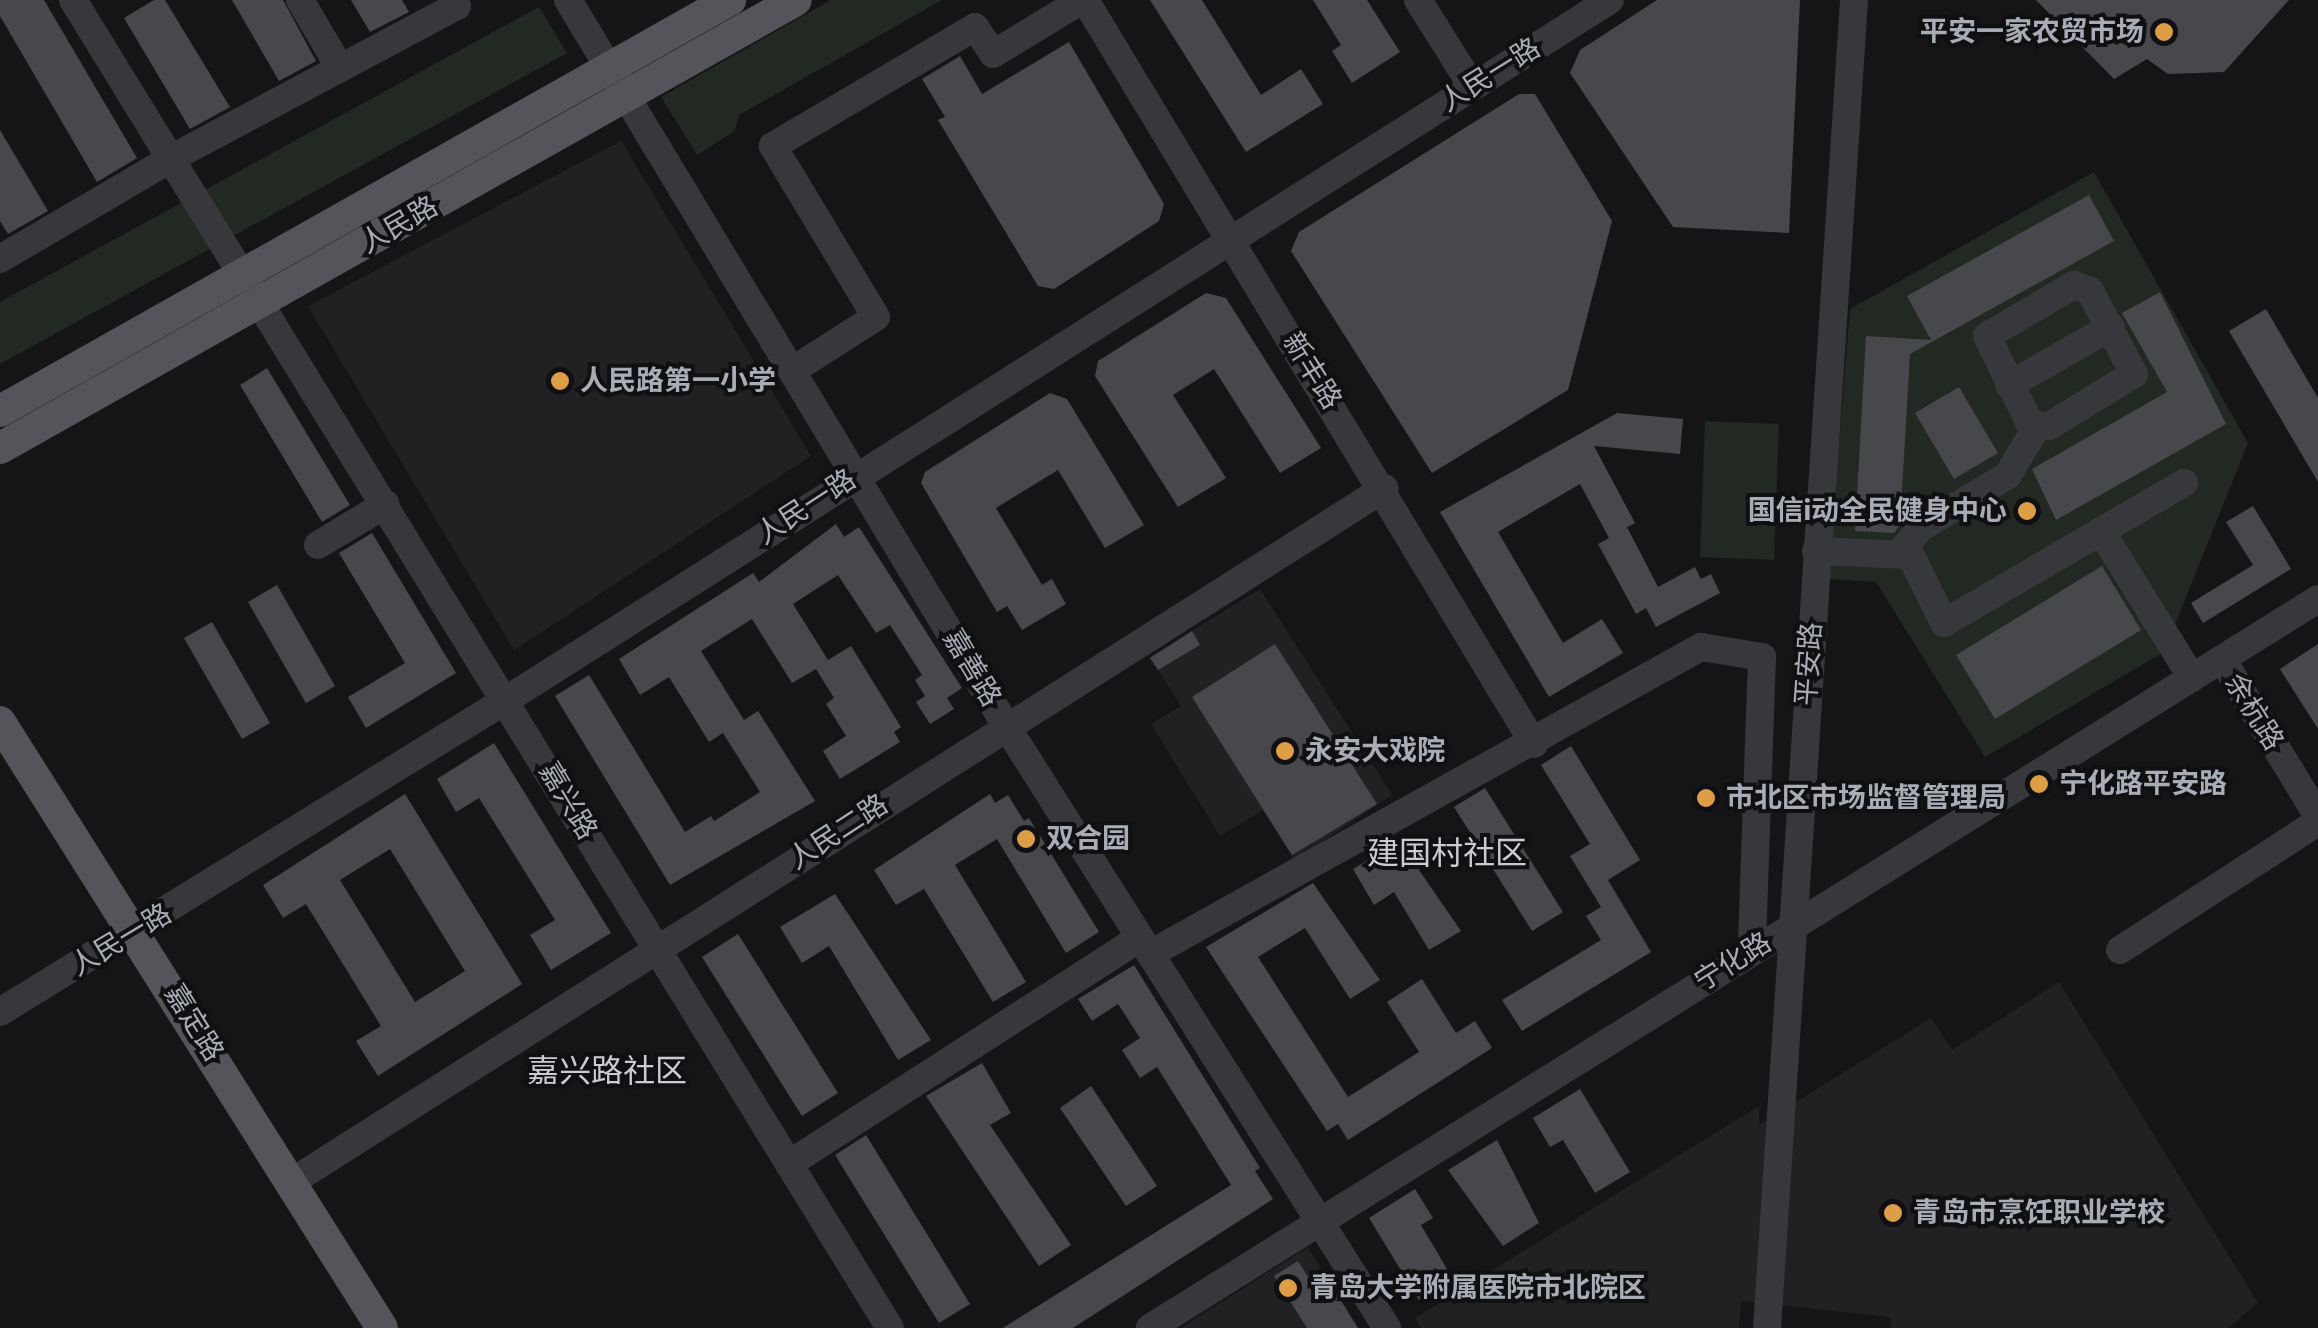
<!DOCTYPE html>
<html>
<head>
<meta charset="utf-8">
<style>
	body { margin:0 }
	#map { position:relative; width:2318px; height:1328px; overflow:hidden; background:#151517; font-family:"Fira Sans Condensed","Noto Sans SC",sans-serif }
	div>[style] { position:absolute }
	.built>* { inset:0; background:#212123 }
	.green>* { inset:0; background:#222822 }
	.building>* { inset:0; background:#47484c }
	.minor>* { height:28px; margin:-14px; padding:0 14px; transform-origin:14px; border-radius:14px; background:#37383b }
	.major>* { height:32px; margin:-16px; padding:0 16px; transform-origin:16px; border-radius:16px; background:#53555a }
	.dots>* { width:28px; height:28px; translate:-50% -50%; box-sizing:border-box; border:5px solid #101012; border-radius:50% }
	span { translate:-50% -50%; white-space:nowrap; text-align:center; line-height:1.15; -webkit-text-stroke:8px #101012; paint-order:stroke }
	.poi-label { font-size:28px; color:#a8adb5; font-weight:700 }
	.right { translate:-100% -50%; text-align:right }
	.left { translate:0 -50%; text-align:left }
	.street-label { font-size:28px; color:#a8adb5 }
	.quarter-label { font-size:32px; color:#c9ccd2 }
</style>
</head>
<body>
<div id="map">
	<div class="built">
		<div style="clip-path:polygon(621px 141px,811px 456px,514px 650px,308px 306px)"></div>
		<div style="clip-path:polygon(1260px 589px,1392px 795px,1294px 860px,1263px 810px,1220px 836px,1151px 724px,1181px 706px,1150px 657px)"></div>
		<div style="clip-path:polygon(2059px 982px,2258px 1303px,2228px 1328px,1891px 1328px,1890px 1317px,1741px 1301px,1739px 1328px,1421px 1328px,1415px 1318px,1759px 1106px,1759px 1125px,1931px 1018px,1952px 1050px)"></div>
		<div style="clip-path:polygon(1308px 1247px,1357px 1328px,1181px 1328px)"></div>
	</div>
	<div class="green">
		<div style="clip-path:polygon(831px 0,942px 0,739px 115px,735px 131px,697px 155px,661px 97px)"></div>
		<div style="clip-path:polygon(539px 7px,567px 53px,0 364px,0 302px)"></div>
		<div style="clip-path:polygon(2094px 172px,2248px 443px,2164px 652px,1985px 757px,1876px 582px,1828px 579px,1850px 309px)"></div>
		<div style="clip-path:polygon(1705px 421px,1779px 424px,1774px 560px,1700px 557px)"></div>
	</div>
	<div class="building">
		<div style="clip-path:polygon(0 0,44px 0,137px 158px,97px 182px,0 16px)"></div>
		<div style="clip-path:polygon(154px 0,165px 0,230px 107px,190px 129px,124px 18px)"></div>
		<div style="clip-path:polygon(232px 0,283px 0,316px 61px,279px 81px)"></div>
		<div style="clip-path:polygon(351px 0,402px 0,409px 12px,370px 32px)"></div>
		<div style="clip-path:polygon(1150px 0,1202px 0,1261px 95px,1301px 69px,1323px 104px,1246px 152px)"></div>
		<div style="clip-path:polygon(1313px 0,1367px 0,1400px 52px,1352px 83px,1332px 51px,1341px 45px)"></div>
		<div style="clip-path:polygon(1657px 0,1800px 0,1789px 233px,1673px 227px,1570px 73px,1580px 50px)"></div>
		<div style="clip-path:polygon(2036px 0,2289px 0,2224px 72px,2168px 74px,2147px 59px,2114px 79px)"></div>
		<div style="clip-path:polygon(1069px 42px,1164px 204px,1159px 221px,1054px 289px,1038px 286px,938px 120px,945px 117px,922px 79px,960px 56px,982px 94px)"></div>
		<div style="clip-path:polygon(1519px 94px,1535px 94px,1612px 221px,1568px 390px,1432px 473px,1291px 251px,1299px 232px)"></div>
		<div style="clip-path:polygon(0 130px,48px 211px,8px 234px,0 221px)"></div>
		<div style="clip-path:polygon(2089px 195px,2114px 241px,1910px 354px,1900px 525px,1894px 533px,1855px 531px,1866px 336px,1931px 340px,1907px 296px)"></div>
		<div style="clip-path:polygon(2160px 292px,2226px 424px,2056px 520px,2032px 469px,2167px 392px,2122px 313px)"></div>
		<div style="clip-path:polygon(1206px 293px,1226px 298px,1321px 448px,1280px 473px,1214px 369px,1173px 395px,1226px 478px,1178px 507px,1095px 376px,1098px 361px)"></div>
		<div style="clip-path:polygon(2266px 309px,2318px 398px,2318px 482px,2229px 331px)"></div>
		<div style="clip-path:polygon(267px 368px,350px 505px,322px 522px,240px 385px)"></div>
		<div style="clip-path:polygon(1959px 387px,1998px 453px,1954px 479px,1915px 413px)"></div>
		<div style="clip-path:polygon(1050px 393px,1067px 399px,1144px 525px,1105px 548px,1058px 470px,996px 508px,1042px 585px,1052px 579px,1066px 604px,1022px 630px,1007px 606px,997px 612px,921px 483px,925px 472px)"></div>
		<div style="clip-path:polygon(1617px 413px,1683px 419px,1680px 454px,1594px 446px,1635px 523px,1627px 527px,1658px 587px,1695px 567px,1701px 579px,1711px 574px,1720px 593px,1656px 627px,1646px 608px,1636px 614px,1598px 544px,1609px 538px,1580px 484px,1498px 532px,1563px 643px,1602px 619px,1623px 653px,1549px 697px,1440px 512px)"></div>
		<div style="clip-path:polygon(2253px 506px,2291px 569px,2203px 623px,2191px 603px,2253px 565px,2226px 522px)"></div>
		<div style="clip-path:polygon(836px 524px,844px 537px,859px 527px,962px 688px,947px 698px,954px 709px,930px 724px,916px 702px,925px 696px,915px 680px,922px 675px,890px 625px,876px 633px,838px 575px,793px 604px,828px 660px,851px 646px,901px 727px,894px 732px,900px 742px,840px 779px,823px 751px,846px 736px,826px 704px,834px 698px,816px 669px,792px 683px,752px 619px,701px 651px,744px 720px,758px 711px,815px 801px,670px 885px,555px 696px,589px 675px,685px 832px,711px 816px,714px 821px,760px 792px,723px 733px,709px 742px,669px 677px,640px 695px,619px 659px,753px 573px,759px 582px)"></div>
		<div style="clip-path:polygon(372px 533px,456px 673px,366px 728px,348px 697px,405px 663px,339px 553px)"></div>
		<div style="clip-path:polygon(2102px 566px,2141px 630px,1995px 719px,1956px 655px)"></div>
		<div style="clip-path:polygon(277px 585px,335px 686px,306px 703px,248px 602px)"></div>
		<div style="clip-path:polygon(212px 622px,270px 723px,242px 739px,184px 638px)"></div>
		<div style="clip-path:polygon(1192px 631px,1200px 645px,1158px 670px,1150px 658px)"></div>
		<div style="clip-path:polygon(1275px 644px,1377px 804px,1292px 855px,1192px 697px)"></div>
		<div style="clip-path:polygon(2318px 644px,2318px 729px,2280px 669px)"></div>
		<div style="clip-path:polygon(494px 743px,611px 933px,551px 970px,530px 935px,555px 920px,479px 798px,456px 812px,437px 779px)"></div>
		<div style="clip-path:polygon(1571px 746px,1640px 860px,1608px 880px,1651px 952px,1522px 1031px,1502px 1000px,1601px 940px,1586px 916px,1601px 907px,1570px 856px,1590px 844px,1541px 765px)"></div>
		<div style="clip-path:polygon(1485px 788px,1563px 912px,1532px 931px,1454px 807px)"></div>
		<div style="clip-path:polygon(evenodd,405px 794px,522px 984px,378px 1076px,356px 1041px,381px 1026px,306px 904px,283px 918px,263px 885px,405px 794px,390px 849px,465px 971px,415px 1002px,340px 880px,390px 849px)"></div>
		<div style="clip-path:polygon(990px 794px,995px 803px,1008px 795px,1024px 821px,1029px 818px,1099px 932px,1066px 953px,997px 839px,955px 865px,1026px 982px,993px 1002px,924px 889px,896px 905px,874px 870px)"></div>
		<div style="clip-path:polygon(1399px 841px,1461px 931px,1429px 950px,1394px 892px,1374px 905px,1353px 869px)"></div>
		<div style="clip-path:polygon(1313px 883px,1380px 980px,1350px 999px,1305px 928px,1258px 957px,1348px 1097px,1419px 1052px,1387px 1002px,1422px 979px,1456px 1033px,1475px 1021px,1492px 1048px,1348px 1140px,1338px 1124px,1327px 1131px,1206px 947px)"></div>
		<div style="clip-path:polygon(835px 894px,931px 1040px,898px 1060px,829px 946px,802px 963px,780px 927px)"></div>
		<div style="clip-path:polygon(738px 934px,838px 1093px,802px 1116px,702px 957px)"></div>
		<div style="clip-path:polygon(1134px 965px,1260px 1168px,1255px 1171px,1273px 1199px,1073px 1328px,1003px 1328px,1231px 1185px,1157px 1067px,1140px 1078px,1122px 1050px,1140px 1038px,1118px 1004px,1092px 1021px,1078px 999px)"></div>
		<div style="clip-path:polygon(982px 1063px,1011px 1113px,990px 1125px,1071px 1245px,1039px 1266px,926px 1096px)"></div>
		<div style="clip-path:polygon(1091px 1086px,1157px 1186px,1126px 1206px,1060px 1108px)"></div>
		<div style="clip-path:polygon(1580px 1089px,1630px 1172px,1595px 1193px,1563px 1140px,1550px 1147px,1533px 1118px)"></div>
		<div style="clip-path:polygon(866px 1135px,970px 1304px,939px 1323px,835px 1155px)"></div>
		<div style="clip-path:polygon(1497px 1140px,1539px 1223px,1503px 1246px,1448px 1170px)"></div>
		<div style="clip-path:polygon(1415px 1189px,1433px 1218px,1421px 1225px,1453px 1279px,1419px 1300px,1369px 1218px)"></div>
		<div style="clip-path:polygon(1298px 1261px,1317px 1291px,1330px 1283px,1358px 1328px,1307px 1328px,1274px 1276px)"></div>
	</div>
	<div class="minor">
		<div style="left:73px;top:0;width:1559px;rotate:58.4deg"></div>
		<div style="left:300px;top:0;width:79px;rotate:59.5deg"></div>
		<div style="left:568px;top:0;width:846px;rotate:58.89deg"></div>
		<div style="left:1005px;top:724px;width:715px;rotate:57.69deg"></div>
		<div style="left:1085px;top:0;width:869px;rotate:58.89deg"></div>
		<div style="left:1418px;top:0;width:102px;rotate:57.9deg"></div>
		<div style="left:0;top:259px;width:199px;rotate:-30.4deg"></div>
		<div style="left:172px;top:158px;width:323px;rotate:-28.1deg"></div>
		<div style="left:457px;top:6px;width:7px;rotate:-124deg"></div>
		<div style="left:2074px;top:285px;width:17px;rotate:21deg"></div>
		<div style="left:2090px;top:291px;width:94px;rotate:62.1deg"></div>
		<div style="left:2134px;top:374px;width:100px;rotate:148.5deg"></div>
		<div style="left:2049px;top:426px;width:12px;rotate:180deg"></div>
		<div style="left:2037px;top:426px;width:11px;rotate:-146deg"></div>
		<div style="left:2028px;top:420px;width:93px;rotate:-116deg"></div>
		<div style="left:1987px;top:336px;width:101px;rotate:-30.4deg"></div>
		<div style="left:793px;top:370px;width:98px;rotate:-32.6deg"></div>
		<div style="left:876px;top:317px;width:200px;rotate:-121.1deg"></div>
		<div style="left:773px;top:146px;width:234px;rotate:-30.5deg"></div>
		<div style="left:975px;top:27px;width:32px;rotate:56deg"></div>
		<div style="left:993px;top:54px;width:104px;rotate:-31.2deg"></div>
		<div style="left:2009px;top:385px;width:117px;rotate:-29.6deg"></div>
		<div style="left:2037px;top:426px;width:57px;rotate:120.6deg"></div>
		<div style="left:2008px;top:475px;width:103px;rotate:148.9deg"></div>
		<div style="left:1920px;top:528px;width:23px;rotate:128deg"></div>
		<div style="left:1906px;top:546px;width:86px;rotate:63.7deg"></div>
		<div style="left:1944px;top:623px;width:278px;rotate:-30.3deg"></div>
		<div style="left:2101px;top:531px;width:173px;rotate:58.2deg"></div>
		<div style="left:318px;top:545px;width:79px;rotate:-31.1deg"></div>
		<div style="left:1816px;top:551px;width:91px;rotate:2.5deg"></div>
		<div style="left:2222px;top:659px;width:184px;rotate:58.6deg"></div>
		<div style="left:2120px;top:950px;width:236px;rotate:-32.9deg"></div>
		<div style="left:1150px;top:954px;width:631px;rotate:-29.13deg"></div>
		<div style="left:1701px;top:647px;width:62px;rotate:9.3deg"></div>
		<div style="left:1762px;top:657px;width:293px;rotate:92deg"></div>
		<div style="left:0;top:1012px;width:594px;rotate:-31.66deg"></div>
		<div style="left:506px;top:700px;width:1307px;rotate:-32.38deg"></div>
		<div style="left:789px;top:1164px;width:417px;rotate:-32.8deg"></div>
		<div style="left:293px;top:1181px;width:1293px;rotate:-32.4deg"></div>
		<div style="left:1150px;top:1328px;width:1377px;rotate:-31.97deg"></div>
		<div style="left:1767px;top:1328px;width:1331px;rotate:-86.25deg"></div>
	</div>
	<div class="major">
		<div style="left:0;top:411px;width:838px;rotate:-29.38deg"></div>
		<div style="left:0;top:448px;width:913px;rotate:-29.37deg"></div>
		<div style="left:0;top:722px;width:716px;rotate:57.77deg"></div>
	</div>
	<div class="dots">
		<div style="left:2164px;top:32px;background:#de9e46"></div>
		<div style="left:560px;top:381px;background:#de9e46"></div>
		<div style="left:2027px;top:511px;background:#de9e46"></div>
		<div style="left:1285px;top:751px;background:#de9e46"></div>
		<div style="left:2039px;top:784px;background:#de9e46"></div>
		<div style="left:1706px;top:798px;background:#de9e46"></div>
		<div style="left:1026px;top:839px;background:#de9e46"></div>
		<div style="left:1893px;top:1213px;background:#de9e46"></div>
		<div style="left:1288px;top:1288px;background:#de9e46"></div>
	</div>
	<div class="poi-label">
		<span class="right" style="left:2144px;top:32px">平安一家农贸市场</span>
		<span class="left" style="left:580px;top:381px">人民路第一小学</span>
		<span class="right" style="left:2007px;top:511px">国信i动全民健身中心</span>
		<span class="left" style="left:1305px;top:751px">永安大戏院</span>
		<span class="left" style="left:2059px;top:784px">宁化路平安路</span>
		<span class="left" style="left:1726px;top:798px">市北区市场监督管理局</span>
		<span class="left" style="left:1046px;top:839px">双合园</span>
		<span class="left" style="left:1913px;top:1213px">青岛市烹饪职业学校</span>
		<span class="left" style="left:1310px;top:1288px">青岛大学附属医院市北院区</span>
	</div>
	<div class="street-label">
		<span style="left:1490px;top:75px;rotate:-32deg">人民一路</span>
		<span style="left:399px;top:225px;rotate:-30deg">人民路</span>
		<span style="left:1312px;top:371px;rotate:58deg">新丰路</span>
		<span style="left:806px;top:507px;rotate:-33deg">人民一路</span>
		<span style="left:1809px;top:664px;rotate:-86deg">平安路</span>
		<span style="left:972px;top:668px;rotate:59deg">嘉善路</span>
		<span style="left:2254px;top:712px;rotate:58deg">余杭路</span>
		<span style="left:568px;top:801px;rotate:59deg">嘉兴路</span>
		<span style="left:838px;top:832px;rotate:-33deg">人民二路</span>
		<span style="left:121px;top:940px;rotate:-31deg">人民一路</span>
		<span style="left:1733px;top:962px;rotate:-32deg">宁化路</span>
		<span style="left:194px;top:1023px;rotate:58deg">嘉定路</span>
	</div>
	<div class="quarter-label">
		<span style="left:1447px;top:853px">建国村社区</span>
		<span style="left:607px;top:1071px">嘉兴路社区</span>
	</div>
</div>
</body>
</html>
